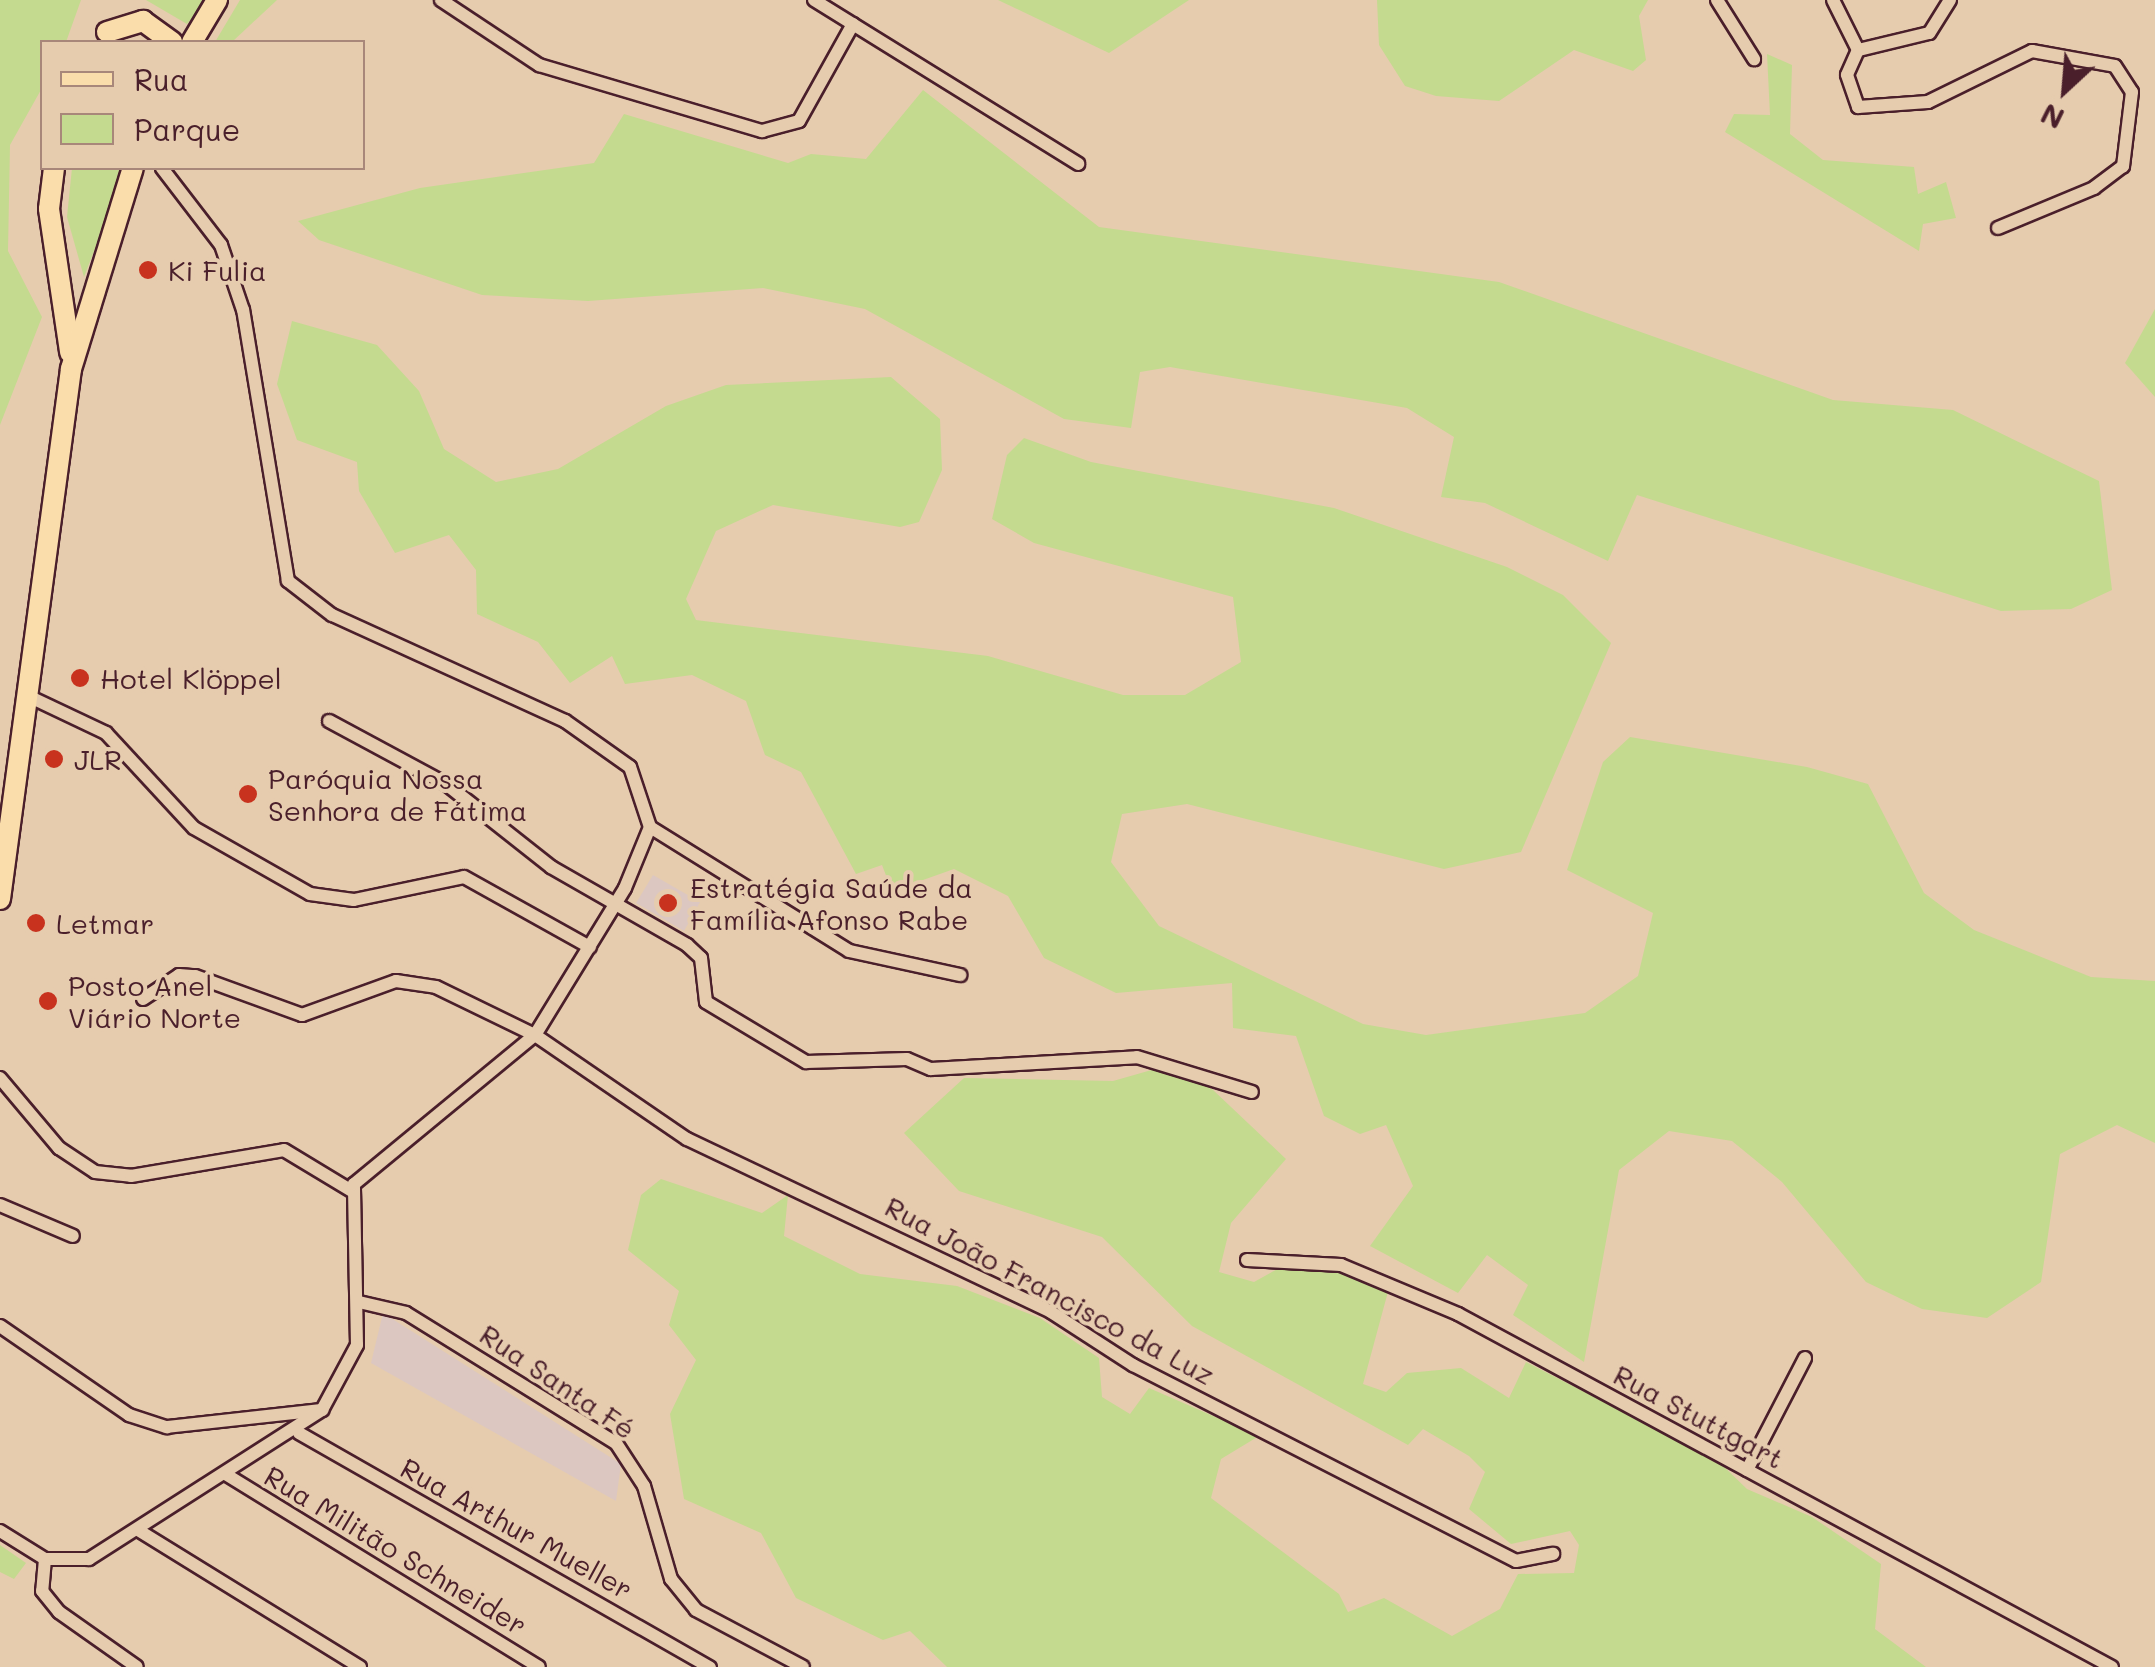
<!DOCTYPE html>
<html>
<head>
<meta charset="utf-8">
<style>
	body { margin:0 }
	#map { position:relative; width:2155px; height:1667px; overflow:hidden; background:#e6ccae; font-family:Mali,sans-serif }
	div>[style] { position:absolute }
	.built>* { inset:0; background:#dcc7c1 }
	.green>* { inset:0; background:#c4da8f }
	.roads { filter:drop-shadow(2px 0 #4a1f2b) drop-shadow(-2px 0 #4a1f2b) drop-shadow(0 2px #4a1f2b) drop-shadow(0 -2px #4a1f2b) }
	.street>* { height:12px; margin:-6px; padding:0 6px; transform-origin:6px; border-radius:6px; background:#e6ccae }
	.primary>* { height:20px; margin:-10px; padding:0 10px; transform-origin:10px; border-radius:10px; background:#faddab }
	.dots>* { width:28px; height:28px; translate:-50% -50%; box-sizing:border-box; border:5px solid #e6ccae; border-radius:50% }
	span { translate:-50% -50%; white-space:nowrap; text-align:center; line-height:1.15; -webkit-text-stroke:8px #e6ccae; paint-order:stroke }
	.poi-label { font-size:28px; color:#4a1f2b }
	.left { translate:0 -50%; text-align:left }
	.street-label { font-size:28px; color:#4a1f2b }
	.legend { position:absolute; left:40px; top:40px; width:325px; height:130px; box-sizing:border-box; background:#e6ccae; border:2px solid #a8877a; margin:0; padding:12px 18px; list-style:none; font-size:30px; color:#4a1f2b }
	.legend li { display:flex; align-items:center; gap:20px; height:50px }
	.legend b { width:50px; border:2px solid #a8877a }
	.north { position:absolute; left:2015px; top:40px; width:100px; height:100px; -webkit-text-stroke:8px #e6ccae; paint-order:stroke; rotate:206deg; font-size:28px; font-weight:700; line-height:40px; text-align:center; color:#4a1f2b }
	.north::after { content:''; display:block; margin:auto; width:35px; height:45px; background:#4a1f2b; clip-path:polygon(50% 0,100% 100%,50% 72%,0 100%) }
</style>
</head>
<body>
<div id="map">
	<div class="built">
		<div style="clip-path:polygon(653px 875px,700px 902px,684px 931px,636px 903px)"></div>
		<div style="clip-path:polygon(383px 1313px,621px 1464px,616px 1501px,371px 1363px)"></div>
	</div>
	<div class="green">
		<div style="clip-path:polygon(0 0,81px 0,66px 42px,42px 42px,42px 88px,10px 145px,8px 251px,42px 317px,0 425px)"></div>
		<div style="clip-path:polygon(146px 0,208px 0,187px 24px)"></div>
		<div style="clip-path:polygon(240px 0,277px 0,232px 42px,215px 42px)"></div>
		<div style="clip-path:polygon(998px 0,1189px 0,1109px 53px)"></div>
		<div style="clip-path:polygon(1377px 0,1648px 0,1639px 16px,1646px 60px,1633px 71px,1574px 50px,1499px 101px,1436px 96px,1405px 86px,1379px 45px)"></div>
		<div style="clip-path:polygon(1767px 54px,1792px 65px,1790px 134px,1823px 160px,1914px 167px,1918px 194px,1946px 182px,1956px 218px,1923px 224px,1919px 251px,1725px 132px,1734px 114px,1770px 115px)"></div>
		<div style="clip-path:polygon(923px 90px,1099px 227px,1499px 282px,1833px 400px,1953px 410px,2099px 481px,2112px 590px,2071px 609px,2001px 611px,1637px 495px,1608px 561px,1485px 503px,1441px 497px,1454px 437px,1407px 408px,1170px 367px,1140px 372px,1131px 428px,1064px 419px,865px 309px,763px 288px,588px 301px,482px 295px,319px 240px,298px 221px,420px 188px,594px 163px,624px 114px,788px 163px,811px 154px,866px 159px)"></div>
		<div style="clip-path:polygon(72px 168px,125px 170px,84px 277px,67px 217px)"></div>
		<div style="clip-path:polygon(2155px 309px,2155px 397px,2125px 363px)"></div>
		<div style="clip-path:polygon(292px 321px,377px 345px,419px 391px,444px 449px,496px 482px,558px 469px,666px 406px,726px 385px,891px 377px,940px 419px,942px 470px,919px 522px,900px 527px,773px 505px,716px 531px,686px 599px,696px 620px,988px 656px,1123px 695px,1185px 695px,1241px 662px,1233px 597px,1034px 543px,992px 519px,1007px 455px,1024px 438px,1091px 462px,1334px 508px,1507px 567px,1563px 595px,1611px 643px,1521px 852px,1444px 869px,1187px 804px,1122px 814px,1111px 862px,1159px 926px,1363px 1024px,1426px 1035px,1585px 1013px,1638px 976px,1653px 913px,1567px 870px,1603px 762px,1630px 737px,1807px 767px,1868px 784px,1924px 893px,1974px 930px,2091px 977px,2155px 981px,2155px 1143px,2117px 1125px,2060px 1154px,2041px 1282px,1987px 1318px,1922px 1309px,1866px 1282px,1782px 1182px,1732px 1141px,1669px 1131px,1619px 1170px,1584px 1362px,1513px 1315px,1528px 1285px,1487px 1255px,1458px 1293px,1370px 1246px,1413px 1186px,1386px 1125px,1360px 1134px,1324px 1116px,1296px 1036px,1233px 1028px,1232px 983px,1116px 993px,1044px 958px,1008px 896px,954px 869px,892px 891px,882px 865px,856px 874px,801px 772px,765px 755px,746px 701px,692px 675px,625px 684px,612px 656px,570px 683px,538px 642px,477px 614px,476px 570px,449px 535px,395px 553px,359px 491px,357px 462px,297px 440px,277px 384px)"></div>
		<div style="clip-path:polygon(1162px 1067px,1212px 1089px,1286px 1159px,1231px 1223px,1219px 1272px,1254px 1282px,1281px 1267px,1341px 1270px,1389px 1288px,1363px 1384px,1386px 1392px,1407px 1373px,1461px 1368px,1509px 1398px,1526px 1362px,1717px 1460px,1747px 1489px,1812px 1517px,1881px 1564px,1875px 1629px,1926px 1667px,947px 1667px,910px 1631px,883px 1640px,796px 1598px,761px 1533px,684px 1499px,670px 1414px,696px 1360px,669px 1325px,679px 1291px,628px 1250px,641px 1195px,661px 1179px,762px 1213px,788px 1195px,784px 1236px,860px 1274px,957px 1286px,1040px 1318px,1099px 1358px,1102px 1397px,1130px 1414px,1149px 1388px,1259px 1436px,1221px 1459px,1211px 1498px,1339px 1594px,1348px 1612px,1384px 1598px,1452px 1636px,1500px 1609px,1518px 1574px,1574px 1573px,1579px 1545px,1570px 1531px,1511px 1544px,1469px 1509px,1485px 1472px,1469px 1456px,1423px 1429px,1408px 1445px,1192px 1326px,1102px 1237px,959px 1191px,904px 1133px,964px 1078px,1113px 1081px)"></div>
		<div style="clip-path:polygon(0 1545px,26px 1563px,14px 1579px,0 1572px)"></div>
	</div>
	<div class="roads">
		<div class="street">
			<div style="left:441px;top:0;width:118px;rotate:33.6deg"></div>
			<div style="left:539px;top:65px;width:233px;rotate:16.5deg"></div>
			<div style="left:762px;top:131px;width:38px;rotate:-15deg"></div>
			<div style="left:799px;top:121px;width:111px;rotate:-60.9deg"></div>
			<div style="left:814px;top:0;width:311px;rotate:31.8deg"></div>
			<div style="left:1717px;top:0;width:70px;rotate:57.9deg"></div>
			<div style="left:1833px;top:0;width:56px;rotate:63.4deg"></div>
			<div style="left:1950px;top:0;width:39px;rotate:122deg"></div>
			<div style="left:1929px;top:33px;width:73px;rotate:166.5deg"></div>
			<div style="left:1858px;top:50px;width:27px;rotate:114deg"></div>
			<div style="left:1847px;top:75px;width:34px;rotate:71deg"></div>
			<div style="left:1858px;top:107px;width:70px;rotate:-4.1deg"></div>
			<div style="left:1928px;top:102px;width:116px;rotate:-26.1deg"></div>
			<div style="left:2032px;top:51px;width:84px;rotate:10.2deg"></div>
			<div style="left:2115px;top:66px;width:31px;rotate:57deg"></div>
			<div style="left:2132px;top:92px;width:75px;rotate:96.9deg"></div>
			<div style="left:2123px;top:166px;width:36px;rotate:143deg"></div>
			<div style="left:2094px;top:188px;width:104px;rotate:157.4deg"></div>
			<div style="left:30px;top:697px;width:84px;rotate:25.3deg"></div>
			<div style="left:106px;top:733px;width:129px;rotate:47.2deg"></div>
			<div style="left:194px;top:828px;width:133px;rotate:29.6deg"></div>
			<div style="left:310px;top:894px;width:44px;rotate:7.8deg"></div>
			<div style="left:354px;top:900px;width:112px;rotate:-11.8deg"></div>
			<div style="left:464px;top:877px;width:144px;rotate:29.1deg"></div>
			<div style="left:329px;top:721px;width:133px;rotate:28.3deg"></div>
			<div style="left:446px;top:784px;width:134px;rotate:38.3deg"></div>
			<div style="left:551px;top:867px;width:157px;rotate:29.8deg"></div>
			<div style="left:687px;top:945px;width:19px;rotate:43deg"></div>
			<div style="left:701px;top:958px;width:44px;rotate:83.5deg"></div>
			<div style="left:706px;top:1002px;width:117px;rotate:31deg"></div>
			<div style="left:806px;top:1062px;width:101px;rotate:-1.7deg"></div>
			<div style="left:907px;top:1059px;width:26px;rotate:23deg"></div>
			<div style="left:931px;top:1069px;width:206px;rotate:-3.3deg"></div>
			<div style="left:1137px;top:1057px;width:120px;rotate:16.9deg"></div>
			<div style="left:650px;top:827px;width:234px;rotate:31.9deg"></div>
			<div style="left:849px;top:951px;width:114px;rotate:12.2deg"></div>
			<div style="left:143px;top:999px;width:43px;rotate:-33.7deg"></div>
			<div style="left:179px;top:975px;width:16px;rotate:4deg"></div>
			<div style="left:195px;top:976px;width:114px;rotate:20deg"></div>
			<div style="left:302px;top:1015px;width:100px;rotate:-19.9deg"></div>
			<div style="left:396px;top:981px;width:40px;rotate:8.5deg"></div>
			<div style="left:436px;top:987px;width:110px;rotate:25.9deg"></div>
			<div style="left:535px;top:1035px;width:184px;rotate:34.4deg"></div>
			<div style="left:687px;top:1139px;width:403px;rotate:25.4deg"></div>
			<div style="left:1051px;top:1312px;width:98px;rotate:32.9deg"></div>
			<div style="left:1133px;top:1365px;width:430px;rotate:27.1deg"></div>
			<div style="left:1516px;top:1561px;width:38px;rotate:-11deg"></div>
			<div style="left:0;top:1078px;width:92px;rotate:49.9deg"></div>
			<div style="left:59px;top:1148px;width:43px;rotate:33.7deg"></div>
			<div style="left:95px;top:1172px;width:36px;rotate:6deg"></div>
			<div style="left:131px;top:1176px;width:155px;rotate:-9.6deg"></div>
			<div style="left:284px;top:1150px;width:79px;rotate:31.1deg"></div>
			<div style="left:0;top:1205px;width:79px;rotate:23deg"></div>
			<div style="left:1247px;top:1260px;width:94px;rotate:3deg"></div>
			<div style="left:1341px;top:1265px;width:127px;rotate:22.7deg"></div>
			<div style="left:1458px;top:1314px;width:743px;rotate:28.36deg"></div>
			<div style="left:359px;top:1302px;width:48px;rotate:13.2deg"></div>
			<div style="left:406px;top:1313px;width:247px;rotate:31.8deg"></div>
			<div style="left:616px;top:1443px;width:51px;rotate:56.9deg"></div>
			<div style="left:644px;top:1486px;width:97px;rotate:73.8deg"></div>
			<div style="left:671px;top:1579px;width:40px;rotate:51deg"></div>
			<div style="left:696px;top:1610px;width:121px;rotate:28deg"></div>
			<div style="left:0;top:1326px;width:157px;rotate:34.6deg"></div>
			<div style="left:129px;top:1415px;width:40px;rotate:18deg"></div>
			<div style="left:167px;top:1427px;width:156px;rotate:-6.3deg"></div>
			<div style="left:299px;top:1433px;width:473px;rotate:29.7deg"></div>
			<div style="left:1747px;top:1470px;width:126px;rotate:-62.6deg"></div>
			<div style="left:227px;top:1475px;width:366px;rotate:31.6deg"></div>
			<div style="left:138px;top:1530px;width:261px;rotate:31.7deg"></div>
			<div style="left:0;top:1531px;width:53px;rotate:31.9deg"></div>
			<div style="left:45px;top:1559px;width:44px"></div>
			<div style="left:89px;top:1559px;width:277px;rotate:-32.6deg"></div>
			<div style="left:322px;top:1410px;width:74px;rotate:-61.7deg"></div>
			<div style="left:357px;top:1345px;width:161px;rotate:-91.1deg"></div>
			<div style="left:354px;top:1184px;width:234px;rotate:-39.5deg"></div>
			<div style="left:535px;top:1035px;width:172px;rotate:-58.5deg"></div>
			<div style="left:625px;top:888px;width:66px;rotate:-67.7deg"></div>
			<div style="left:650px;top:827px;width:63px;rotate:-108.4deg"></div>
			<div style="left:630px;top:767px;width:80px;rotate:-144.7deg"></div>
			<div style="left:565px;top:721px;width:256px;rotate:-155.5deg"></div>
			<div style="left:332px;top:615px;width:56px;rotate:-142.3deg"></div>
			<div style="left:288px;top:581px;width:275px;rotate:-99.4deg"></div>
			<div style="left:243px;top:310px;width:69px;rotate:-108.7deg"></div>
			<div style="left:221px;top:245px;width:97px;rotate:-127.5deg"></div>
			<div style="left:45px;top:1559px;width:32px;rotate:95deg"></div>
			<div style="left:42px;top:1591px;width:27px;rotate:51deg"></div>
			<div style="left:59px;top:1612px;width:95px;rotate:35.2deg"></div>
		</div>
		<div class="primary">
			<div style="left:107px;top:32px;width:38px;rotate:-17deg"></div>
			<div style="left:143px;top:21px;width:36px;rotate:36deg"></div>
			<div style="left:192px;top:42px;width:49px;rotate:-59.2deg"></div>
			<div style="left:54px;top:168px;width:41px;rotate:97deg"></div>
			<div style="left:49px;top:209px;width:145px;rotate:81.6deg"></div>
			<div style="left:0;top:899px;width:535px;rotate:-82.37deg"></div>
			<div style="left:71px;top:369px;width:210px;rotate:-72.9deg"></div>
		</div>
	</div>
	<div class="dots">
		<div style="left:148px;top:270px;background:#c8321e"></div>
		<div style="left:80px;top:678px;background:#c8321e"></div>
		<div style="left:54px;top:759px;background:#c8321e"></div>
		<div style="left:248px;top:794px;background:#c8321e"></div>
		<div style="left:668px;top:903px;background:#c8321e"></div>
		<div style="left:36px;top:923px;background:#c8321e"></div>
		<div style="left:48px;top:1001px;background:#c8321e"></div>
	</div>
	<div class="poi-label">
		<span class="left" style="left:168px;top:270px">Ki Fulia</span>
		<span class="left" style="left:100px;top:678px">Hotel Klöppel</span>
		<span class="left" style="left:74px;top:759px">JLR</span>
		<span class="left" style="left:268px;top:794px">Paróquia Nossa<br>Senhora de Fátima</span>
		<span class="left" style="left:690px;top:903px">Estratégia Saúde da<br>Família Afonso Rabe</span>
		<span class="left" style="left:56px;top:923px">Letmar</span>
		<span class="left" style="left:68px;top:1001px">Posto Anel<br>Viário Norte</span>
	</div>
	<div class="street-label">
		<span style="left:1050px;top:1290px;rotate:28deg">Rua João Francisco da Luz</span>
		<span style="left:558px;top:1381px;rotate:34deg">Rua Santa Fé</span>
		<span style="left:1699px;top:1416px;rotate:28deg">Rua Stuttgart</span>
		<span style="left:517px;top:1528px;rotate:29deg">Rua Arthur Mueller</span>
		<span style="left:396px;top:1550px;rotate:31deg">Rua Militão Schneider</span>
	</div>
	<ul class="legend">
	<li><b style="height:12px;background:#faddab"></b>Rua</li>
	<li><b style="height:28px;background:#c4da8f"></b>Parque</li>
	</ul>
	<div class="north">N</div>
</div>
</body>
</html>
